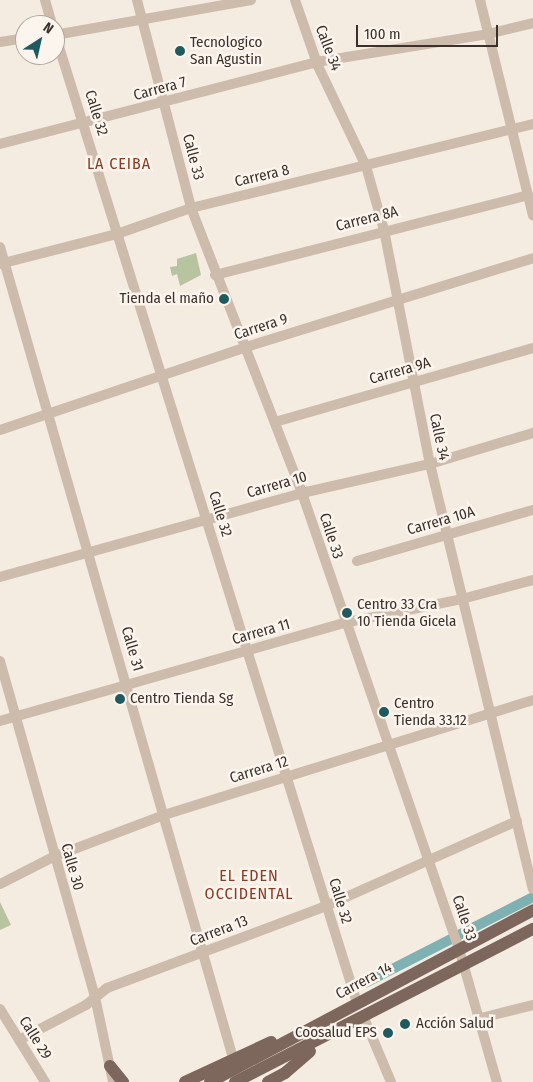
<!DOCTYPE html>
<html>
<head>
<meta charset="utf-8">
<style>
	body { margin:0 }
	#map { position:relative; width:533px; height:1082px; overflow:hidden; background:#f4ebe1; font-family:"Fira Sans Condensed",sans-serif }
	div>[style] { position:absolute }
	.green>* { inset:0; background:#b8c4a0 }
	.canal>* { height:10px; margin:-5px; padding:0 5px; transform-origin:5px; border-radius:5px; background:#7fb0b2 }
	.minor>* { height:10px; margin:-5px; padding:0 5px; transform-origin:5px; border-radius:5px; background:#cdbbac }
	.major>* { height:12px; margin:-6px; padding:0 6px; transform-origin:6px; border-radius:6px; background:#7d675c }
	.dots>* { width:14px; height:14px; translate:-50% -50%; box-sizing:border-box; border:2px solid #fbf5ee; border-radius:50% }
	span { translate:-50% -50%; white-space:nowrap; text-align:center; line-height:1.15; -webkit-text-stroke:5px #fbf5ee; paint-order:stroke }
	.poi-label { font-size:15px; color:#3b302b }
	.left { translate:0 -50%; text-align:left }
	.right { translate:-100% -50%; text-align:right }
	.street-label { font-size:15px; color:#3b302b }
	.neighbourhood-label { font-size:16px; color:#8c3b22; letter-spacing:1px }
	.north { position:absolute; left:15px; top:15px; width:50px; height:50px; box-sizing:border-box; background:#fbf5ee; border:1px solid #aea6a0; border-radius:50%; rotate:35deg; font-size:14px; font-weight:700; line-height:20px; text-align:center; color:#3b302b }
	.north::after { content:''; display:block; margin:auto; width:18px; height:22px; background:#1f5a5e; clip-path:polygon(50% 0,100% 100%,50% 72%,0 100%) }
	.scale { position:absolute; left:356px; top:25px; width:142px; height:22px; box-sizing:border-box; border:2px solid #3b302b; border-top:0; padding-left:6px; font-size:15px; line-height:18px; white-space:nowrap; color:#3b302b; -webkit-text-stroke:4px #fbf5ee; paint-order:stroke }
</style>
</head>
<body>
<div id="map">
	<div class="green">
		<div style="clip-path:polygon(196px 253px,201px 275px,180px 286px,177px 274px,172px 276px,170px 267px,177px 266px,177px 259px)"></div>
		<div style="clip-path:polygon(0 902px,11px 925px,0 930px)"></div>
	</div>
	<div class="canal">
		<div style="left:365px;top:983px;width:189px;rotate:-27.1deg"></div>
	</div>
	<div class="minor">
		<div style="left:45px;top:0;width:26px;rotate:74deg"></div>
		<div style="left:137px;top:0;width:215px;rotate:75.4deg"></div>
		<div style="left:191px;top:208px;width:306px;rotate:68.7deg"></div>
		<div style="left:302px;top:493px;width:482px;rotate:71deg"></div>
		<div style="left:459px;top:949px;width:138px;rotate:74.1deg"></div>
		<div style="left:295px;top:0;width:70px;rotate:70.8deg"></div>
		<div style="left:318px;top:66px;width:111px;rotate:64.4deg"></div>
		<div style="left:366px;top:166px;width:66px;rotate:74.3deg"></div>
		<div style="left:384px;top:230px;width:238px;rotate:78.9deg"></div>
		<div style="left:430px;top:464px;width:437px;rotate:76.4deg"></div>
		<div style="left:480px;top:0;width:222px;rotate:76.2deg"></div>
		<div style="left:55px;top:34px;width:1015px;rotate:72.69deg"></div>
		<div style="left:55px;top:35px;width:199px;rotate:-10.1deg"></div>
		<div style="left:0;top:42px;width:25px;rotate:-9deg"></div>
		<div style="left:0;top:144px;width:326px;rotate:-14.5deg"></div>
		<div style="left:316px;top:62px;width:174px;rotate:-9.2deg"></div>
		<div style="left:488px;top:34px;width:46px;rotate:-13.7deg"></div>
		<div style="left:0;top:247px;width:844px;rotate:73.97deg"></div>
		<div style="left:0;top:264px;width:121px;rotate:-14.4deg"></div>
		<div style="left:117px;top:234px;width:78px;rotate:-19.4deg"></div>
		<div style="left:191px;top:208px;width:352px;rotate:-13.8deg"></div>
		<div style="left:215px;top:275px;width:323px;rotate:-14.3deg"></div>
		<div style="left:275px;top:422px;width:268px;rotate:-16deg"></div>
		<div style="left:0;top:430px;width:260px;rotate:-18.6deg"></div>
		<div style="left:246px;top:347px;width:300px;rotate:-17.2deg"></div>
		<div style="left:357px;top:561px;width:183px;rotate:-16.2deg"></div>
		<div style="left:0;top:577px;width:313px;rotate:-15.5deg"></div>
		<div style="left:302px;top:493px;width:131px;rotate:-12.8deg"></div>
		<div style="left:430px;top:464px;width:108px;rotate:-16.8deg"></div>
		<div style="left:0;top:661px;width:349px;rotate:74.2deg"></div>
		<div style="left:95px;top:997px;width:87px;rotate:78deg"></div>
		<div style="left:0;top:721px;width:358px;rotate:-15.9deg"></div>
		<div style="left:344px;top:623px;width:120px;rotate:-11.5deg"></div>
		<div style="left:462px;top:599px;width:73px;rotate:-15deg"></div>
		<div style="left:0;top:884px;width:59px;rotate:-27deg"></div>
		<div style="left:53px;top:857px;width:119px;rotate:-20.7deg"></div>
		<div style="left:164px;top:815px;width:387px;rotate:-17.3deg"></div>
		<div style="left:0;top:1009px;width:86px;rotate:58.3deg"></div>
		<div style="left:364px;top:1018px;width:69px;rotate:67.1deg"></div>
		<div style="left:481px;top:1018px;width:54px;rotate:-14deg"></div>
		<div style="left:19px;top:1040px;width:76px;rotate:-27.6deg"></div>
		<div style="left:86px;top:1005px;width:27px;rotate:-39deg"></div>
		<div style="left:107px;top:988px;width:234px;rotate:-20.5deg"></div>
		<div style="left:326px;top:906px;width:209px;rotate:-24deg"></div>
	</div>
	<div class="major">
		<div style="left:110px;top:1066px;width:21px;rotate:51deg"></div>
		<div style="left:185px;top:1082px;width:95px;rotate:-24.9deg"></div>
		<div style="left:210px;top:1082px;width:366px;rotate:-28deg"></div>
		<div style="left:235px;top:1082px;width:335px;rotate:-27.2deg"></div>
		<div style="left:268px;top:1082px;width:19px;rotate:-28deg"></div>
		<div style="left:285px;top:1073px;width:33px;rotate:-41deg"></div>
	</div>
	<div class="dots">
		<div style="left:180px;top:51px;background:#1f5a5e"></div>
		<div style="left:224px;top:299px;background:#1f5a5e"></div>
		<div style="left:347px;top:613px;background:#1f5a5e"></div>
		<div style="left:120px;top:699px;background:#1f5a5e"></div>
		<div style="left:384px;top:712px;background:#1f5a5e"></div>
		<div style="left:405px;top:1024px;background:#1f5a5e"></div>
		<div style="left:388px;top:1033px;background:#1f5a5e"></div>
	</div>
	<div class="poi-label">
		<span class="left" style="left:190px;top:51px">Tecnologico<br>San Agustin</span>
		<span class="right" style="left:214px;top:299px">Tienda el maño</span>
		<span class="left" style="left:357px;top:613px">Centro 33 Cra<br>10 Tienda Gicela</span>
		<span class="left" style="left:130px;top:699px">Centro Tienda Sg</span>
		<span class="left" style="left:394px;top:712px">Centro<br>Tienda 33.12</span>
		<span class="left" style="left:416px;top:1024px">Acción Salud</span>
		<span class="right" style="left:377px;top:1033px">Coosalud EPS</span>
	</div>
	<div class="street-label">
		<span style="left:328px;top:48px;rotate:69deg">Calle 34</span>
		<span style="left:160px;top:89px;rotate:-15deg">Carrera 7</span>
		<span style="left:96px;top:113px;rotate:73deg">Calle 32</span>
		<span style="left:193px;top:157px;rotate:75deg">Calle 33</span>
		<span style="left:262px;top:176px;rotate:-13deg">Carrera 8</span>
		<span style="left:367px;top:219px;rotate:-14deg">Carrera 8A</span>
		<span style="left:261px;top:327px;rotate:-18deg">Carrera 9</span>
		<span style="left:400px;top:371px;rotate:-16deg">Carrera 9A</span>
		<span style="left:439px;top:437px;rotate:78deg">Calle 34</span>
		<span style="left:277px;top:485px;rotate:-16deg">Carrera 10</span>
		<span style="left:220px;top:514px;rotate:73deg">Calle 32</span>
		<span style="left:441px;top:521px;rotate:-16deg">Carrera 10A</span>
		<span style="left:331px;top:536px;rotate:72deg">Calle 33</span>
		<span style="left:261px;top:632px;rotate:-16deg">Carrera 11</span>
		<span style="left:132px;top:649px;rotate:74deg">Calle 31</span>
		<span style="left:259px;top:770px;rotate:-17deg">Carrera 12</span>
		<span style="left:72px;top:867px;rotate:74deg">Calle 30</span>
		<span style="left:340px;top:901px;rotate:73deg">Calle 32</span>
		<span style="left:464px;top:918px;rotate:71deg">Calle 33</span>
		<span style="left:219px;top:931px;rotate:-21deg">Carrera 13</span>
		<span style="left:364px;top:981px;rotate:-28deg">Carrera 14</span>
		<span style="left:35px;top:1038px;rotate:58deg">Calle 29</span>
	</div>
	<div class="neighbourhood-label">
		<span style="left:119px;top:164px">LA CEIBA</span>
		<span style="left:249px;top:885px">EL EDEN<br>OCCIDENTAL</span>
	</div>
	<div class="north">N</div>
	<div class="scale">100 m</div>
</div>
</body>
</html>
